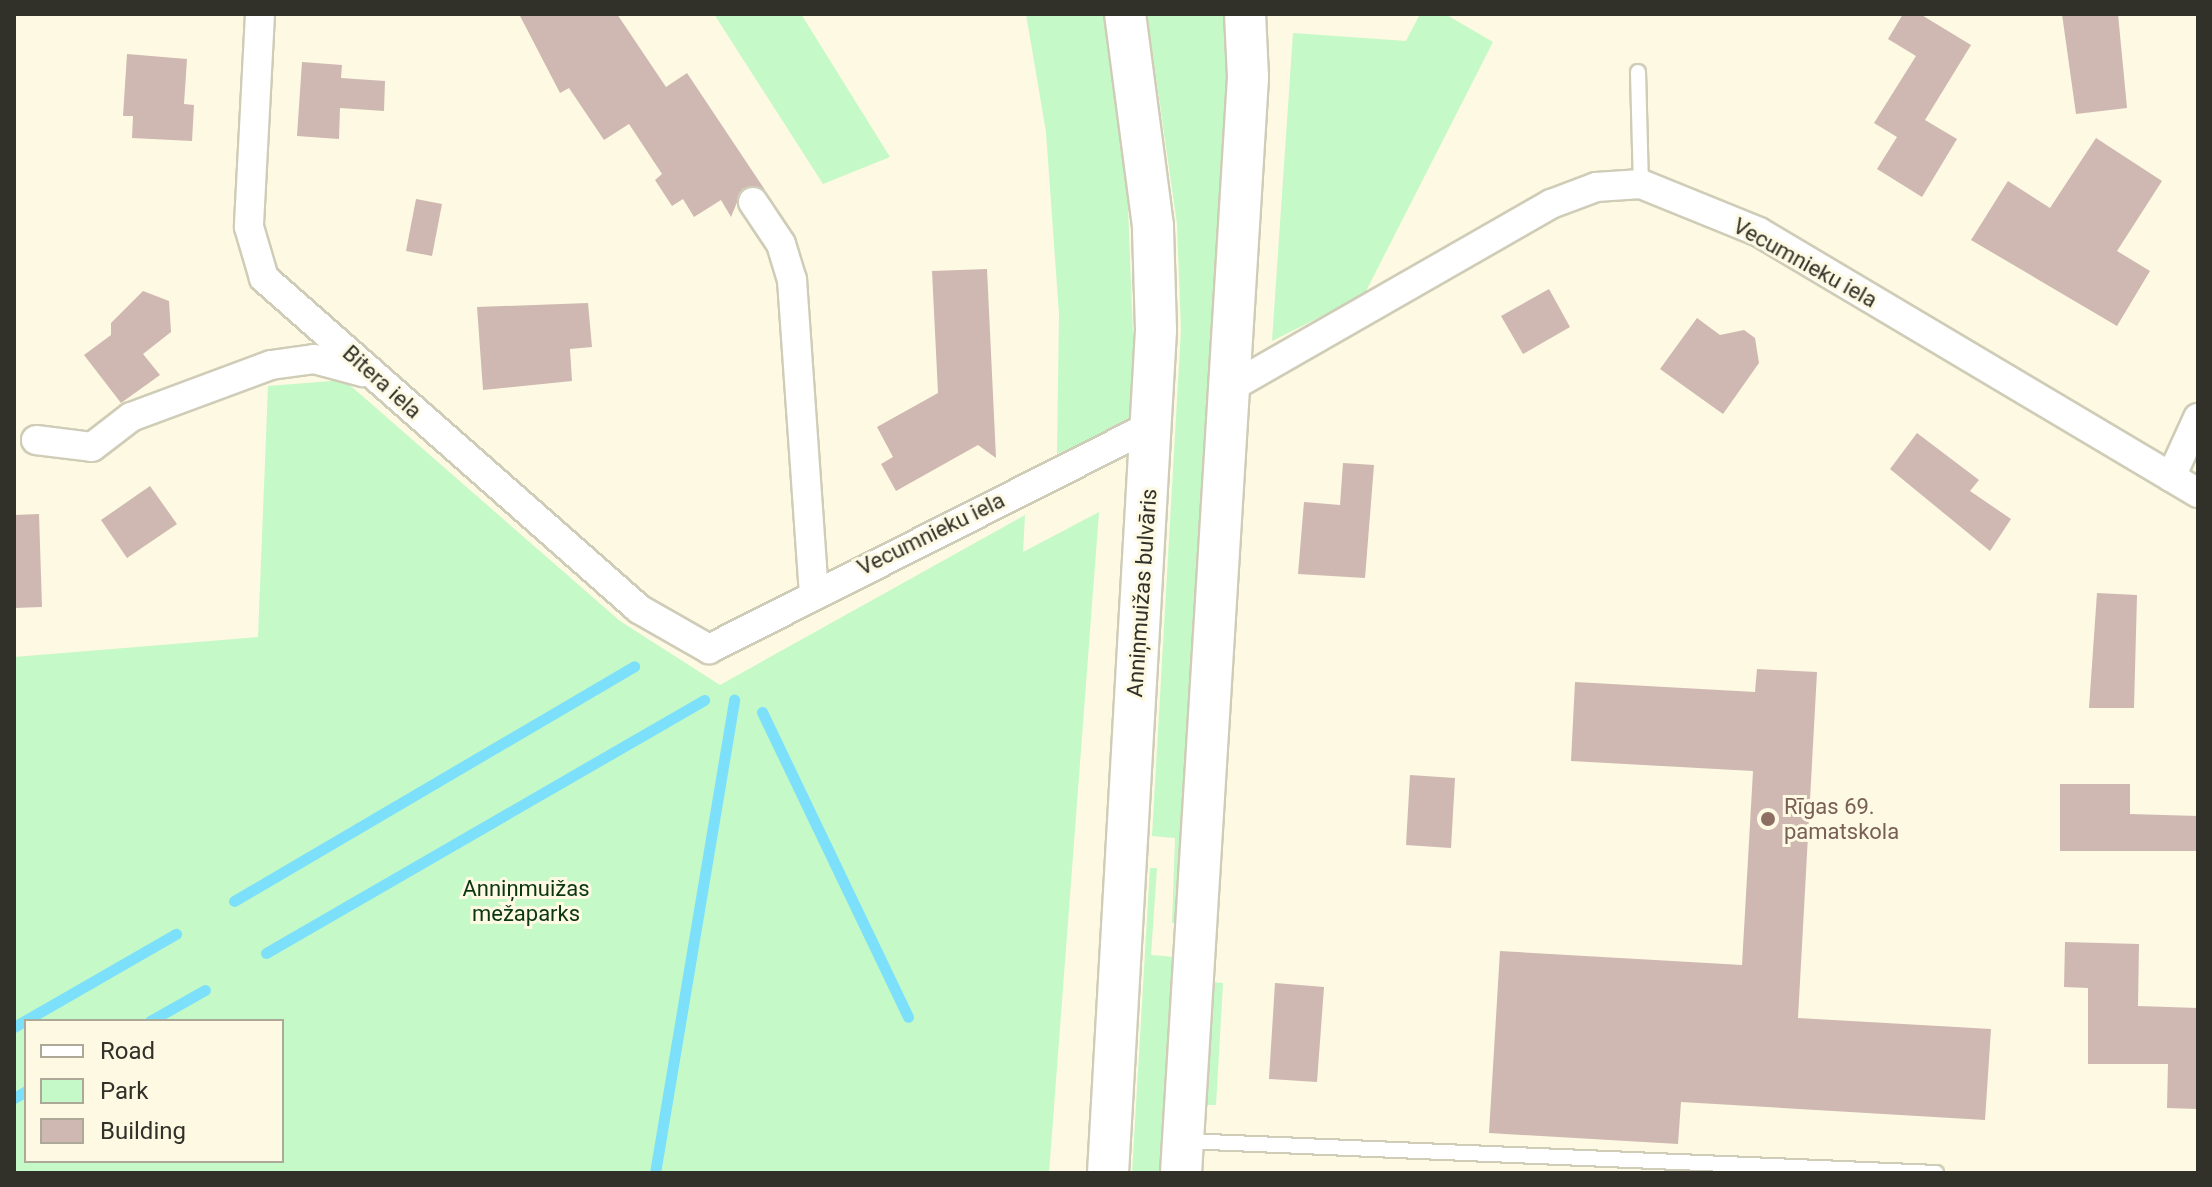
<!DOCTYPE html>
<html>
<head>
<meta charset="utf-8">
<style>
	body { margin:0 }
	#map { position:relative; width:2212px; height:1187px; overflow:hidden; background:#fdf9e3; font-family:Roboto,sans-serif }
	div>[style] { position:absolute }
	.green>* { inset:0; background:#c5f9c7 }
	.stream>* { height:11px; margin:-5.5px; padding:0 5.5px; transform-origin:5.5px; border-radius:5.5px; background:#7de0fb }
	.building>* { inset:0; background:#cfb8b1 }
	.roads { filter:drop-shadow(2px 0 #cfccb7) drop-shadow(-2px 0 #cfccb7) drop-shadow(0 2px #cfccb7) drop-shadow(0 -2px #cfccb7) }
	.lane>* { height:14px; margin:-7px; padding:0 7px; transform-origin:7px; border-radius:7px; background:#fff }
	.street>* { height:28px; margin:-14px; padding:0 14px; transform-origin:14px; border-radius:14px; background:#fff }
	.secondary>* { height:40px; margin:-20px; padding:0 20px; transform-origin:20px; border-radius:20px; background:#fff }
	.dots>* { width:22px; height:22px; translate:-50% -50%; box-sizing:border-box; border:4px solid #fdf9e3; border-radius:50% }
	span { translate:-50% -50%; white-space:nowrap; text-align:center; line-height:1.15; -webkit-text-stroke:6px #fdf9e3; paint-order:stroke }
	.street-label { font-size:22px; color:#323129 }
	.education-label { font-size:22px; color:#785e54 }
	.left { translate:0 -50%; text-align:left }
	.park-label { font-size:22px; color:#0a3611 }
	.frame { position:absolute; inset:0; border:16px solid #323129; pointer-events:none }
	.legend { position:absolute; left:24px; top:1019px; width:260px; height:144px; box-sizing:border-box; background:#fdf9e3; border:2px solid #aca999; margin:0; padding:10px 14px; list-style:none; font-size:24px; color:#323129 }
	.legend li { display:flex; align-items:center; gap:16px; height:40px }
	.legend b { width:40px; border:2px solid #aca999 }
</style>
</head>
<body>
<div id="map">
	<div class="green">
		<div style="clip-path:polygon(714px 14px,801px 14px,890px 157px,823px 184px)"></div>
		<div style="clip-path:polygon(1026px 14px,1103px 14px,1127px 181px,1136px 411px,1124px 424px,1057px 454px,1059px 314px,1046px 132px)"></div>
		<div style="clip-path:polygon(1147px 14px,1230px 14px,1179px 923px,1172px 923px,1175px 838px,1152px 836px,1181px 330px,1177px 224px)"></div>
		<div style="clip-path:polygon(1420px 14px,1445px 14px,1493px 42px,1364px 295px,1272px 341px,1293px 33px,1406px 41px)"></div>
		<div style="clip-path:polygon(evenodd,344px 380px,620px 621px,720px 685px,1025px 515px,1023px 552px,1099px 512px,1049px 1173px,14px 1173px,14px 657px,258px 637px,268px 386px,344px 380px,26px 1021px,282px 1021px,282px 1161px,26px 1161px,26px 1021px)"></div>
		<div style="clip-path:polygon(1150px 868px,1157px 868px,1151px 955px,1175px 957px,1162px 1173px,1132px 1173px)"></div>
		<div style="clip-path:polygon(1213px 982px,1223px 983px,1216px 1105px,1206px 1105px)"></div>
	</div>
	<div class="stream">
		<div style="left:762px;top:712px;width:338px;rotate:64.4deg"></div>
		<div style="left:234px;top:901px;width:464px;rotate:-30.4deg"></div>
		<div style="left:266px;top:953px;width:506px;rotate:-30.01deg"></div>
		<div style="left:150px;top:1021px;width:63px;rotate:-29.4deg"></div>
		<div style="left:14px;top:1027px;width:187px;rotate:-29.9deg"></div>
		<div style="left:14px;top:1098px;width:14px;rotate:-30deg"></div>
		<div style="left:655px;top:1173px;width:480px;rotate:-80.5deg"></div>
	</div>
	<div class="building">
		<div style="clip-path:polygon(519px 14px,617px 14px,666px 87px,687px 73px,765px 190px,743px 188px,731px 217px,721px 200px,694px 217px,683px 199px,672px 206px,655px 180px,662px 174px,629px 124px,604px 140px,569px 88px,560px 93px)"></div>
		<div style="clip-path:polygon(1903px 14px,1920px 14px,1971px 45px,1925px 120px,1957px 139px,1922px 197px,1877px 169px,1897px 137px,1874px 123px,1916px 56px,1888px 39px)"></div>
		<div style="clip-path:polygon(2062px 14px,2118px 14px,2127px 108px,2076px 114px)"></div>
		<div style="clip-path:polygon(127px 54px,187px 59px,184px 104px,194px 105px,192px 141px,132px 138px,133px 116px,123px 116px)"></div>
		<div style="clip-path:polygon(302px 62px,342px 65px,341px 78px,385px 81px,384px 111px,340px 108px,339px 139px,297px 136px)"></div>
		<div style="clip-path:polygon(2096px 138px,2162px 181px,2117px 251px,2150px 271px,2117px 326px,1971px 240px,2008px 181px,2050px 208px)"></div>
		<div style="clip-path:polygon(416px 199px,442px 204px,432px 256px,406px 251px)"></div>
		<div style="clip-path:polygon(987px 269px,996px 458px,978px 445px,896px 491px,881px 464px,893px 457px,877px 427px,938px 393px,932px 271px)"></div>
		<div style="clip-path:polygon(1549px 289px,1570px 327px,1523px 354px,1501px 316px)"></div>
		<div style="clip-path:polygon(143px 291px,169px 301px,171px 332px,143px 354px,160px 375px,121px 403px,84px 355px,111px 335px,111px 323px)"></div>
		<div style="clip-path:polygon(588px 303px,592px 347px,570px 349px,572px 381px,483px 390px,477px 307px)"></div>
		<div style="clip-path:polygon(1697px 318px,1720px 335px,1744px 330px,1755px 338px,1759px 363px,1723px 414px,1660px 369px)"></div>
		<div style="clip-path:polygon(1917px 433px,1979px 480px,1970px 491px,2011px 519px,1990px 551px,1890px 469px)"></div>
		<div style="clip-path:polygon(1343px 463px,1374px 465px,1365px 578px,1298px 574px,1304px 502px,1340px 505px)"></div>
		<div style="clip-path:polygon(150px 486px,177px 524px,127px 558px,101px 520px)"></div>
		<div style="clip-path:polygon(39px 514px,42px 607px,14px 608px,14px 515px)"></div>
		<div style="clip-path:polygon(2097px 593px,2137px 595px,2134px 708px,2089px 708px)"></div>
		<div style="clip-path:polygon(1757px 669px,1817px 672px,1798px 1018px,1991px 1029px,1985px 1120px,1681px 1102px,1678px 1144px,1489px 1133px,1500px 951px,1742px 965px,1753px 771px,1571px 761px,1575px 682px,1755px 692px)"></div>
		<div style="clip-path:polygon(1410px 775px,1455px 778px,1451px 848px,1406px 845px)"></div>
		<div style="clip-path:polygon(2060px 784px,2130px 784px,2130px 814px,2198px 816px,2198px 851px,2060px 851px)"></div>
		<div style="clip-path:polygon(2065px 942px,2139px 944px,2138px 1006px,2198px 1008px,2198px 1109px,2167px 1108px,2168px 1064px,2088px 1064px,2088px 988px,2064px 987px)"></div>
		<div style="clip-path:polygon(1275px 983px,1324px 987px,1317px 1082px,1269px 1079px)"></div>
	</div>
	<div class="roads">
		<div class="lane">
			<div style="left:1638px;top:72px;width:112px;rotate:88.5deg"></div>
			<div style="left:1185px;top:1141px;width:752px;rotate:2.44deg"></div>
		</div>
		<div class="street">
			<div style="left:260px;top:14px;width:213px;rotate:93deg"></div>
			<div style="left:249px;top:227px;width:53px;rotate:73.6deg"></div>
			<div style="left:264px;top:278px;width:500px;rotate:41.43deg"></div>
			<div style="left:639px;top:609px;width:81px;rotate:29.7deg"></div>
			<div style="left:709px;top:649px;width:499px;rotate:-26.8deg"></div>
			<div style="left:753px;top:202px;width:50px;rotate:56.3deg"></div>
			<div style="left:781px;top:244px;width:38px;rotate:73deg"></div>
			<div style="left:792px;top:280px;width:312px;rotate:86deg"></div>
			<div style="left:1228px;top:389px;width:372px;rotate:-29.8deg"></div>
			<div style="left:1551px;top:204px;width:48px;rotate:-20.7deg"></div>
			<div style="left:1596px;top:187px;width:45px;rotate:-3.8deg"></div>
			<div style="left:1641px;top:184px;width:127px;rotate:22.1deg"></div>
			<div style="left:1759px;top:232px;width:511px;rotate:30.73deg"></div>
			<div style="left:36px;top:440px;width:56px;rotate:7.1deg"></div>
			<div style="left:92px;top:447px;width:49px;rotate:-37.6deg"></div>
			<div style="left:131px;top:417px;width:149px;rotate:-20.4deg"></div>
			<div style="left:271px;top:365px;width:43px;rotate:-7.9deg"></div>
			<div style="left:314px;top:359px;width:51px;rotate:14.9deg"></div>
			<div style="left:2171px;top:477px;width:65px;rotate:-65.4deg"></div>
		</div>
		<div class="secondary">
			<div style="left:1108px;top:1173px;width:844px;rotate:-86.74deg"></div>
			<div style="left:1156px;top:330px;width:104px;rotate:-91.7deg"></div>
			<div style="left:1153px;top:226px;width:214px;rotate:-97.5deg"></div>
			<div style="left:1181px;top:1173px;width:1098px;rotate:-86.5deg"></div>
			<div style="left:1248px;top:77px;width:63px;rotate:-92.7deg"></div>
		</div>
	</div>
	<div class="dots">
		<div style="left:1768px;top:819px;background:#8d6e63"></div>
	</div>
	<div class="street-label">
		<span style="left:1805px;top:263px;rotate:29deg">Vecumnieku iela</span>
		<span style="left:382px;top:382px;rotate:42deg">Bitera iela</span>
		<span style="left:931px;top:534px;rotate:-26deg">Vecumnieku iela</span>
		<span style="left:1142px;top:593px;rotate:-86deg">Anniņmuižas bulvāris</span>
	</div>
	<div class="education-label">
		<span class="left" style="left:1784px;top:819px">Rīgas 69.<br>pamatskola</span>
	</div>
	<div class="park-label">
		<span style="left:526px;top:901px">Anniņmuižas<br>mežaparks</span>
	</div>
	<div class="frame"></div>
	<ul class="legend">
	<li><b style="height:10px;background:#fff"></b>Road</li>
	<li><b style="height:22px;background:#c5f9c7"></b>Park</li>
	<li><b style="height:22px;background:#cfb8b1"></b>Building</li>
	</ul>
</div>
</body>
</html>
